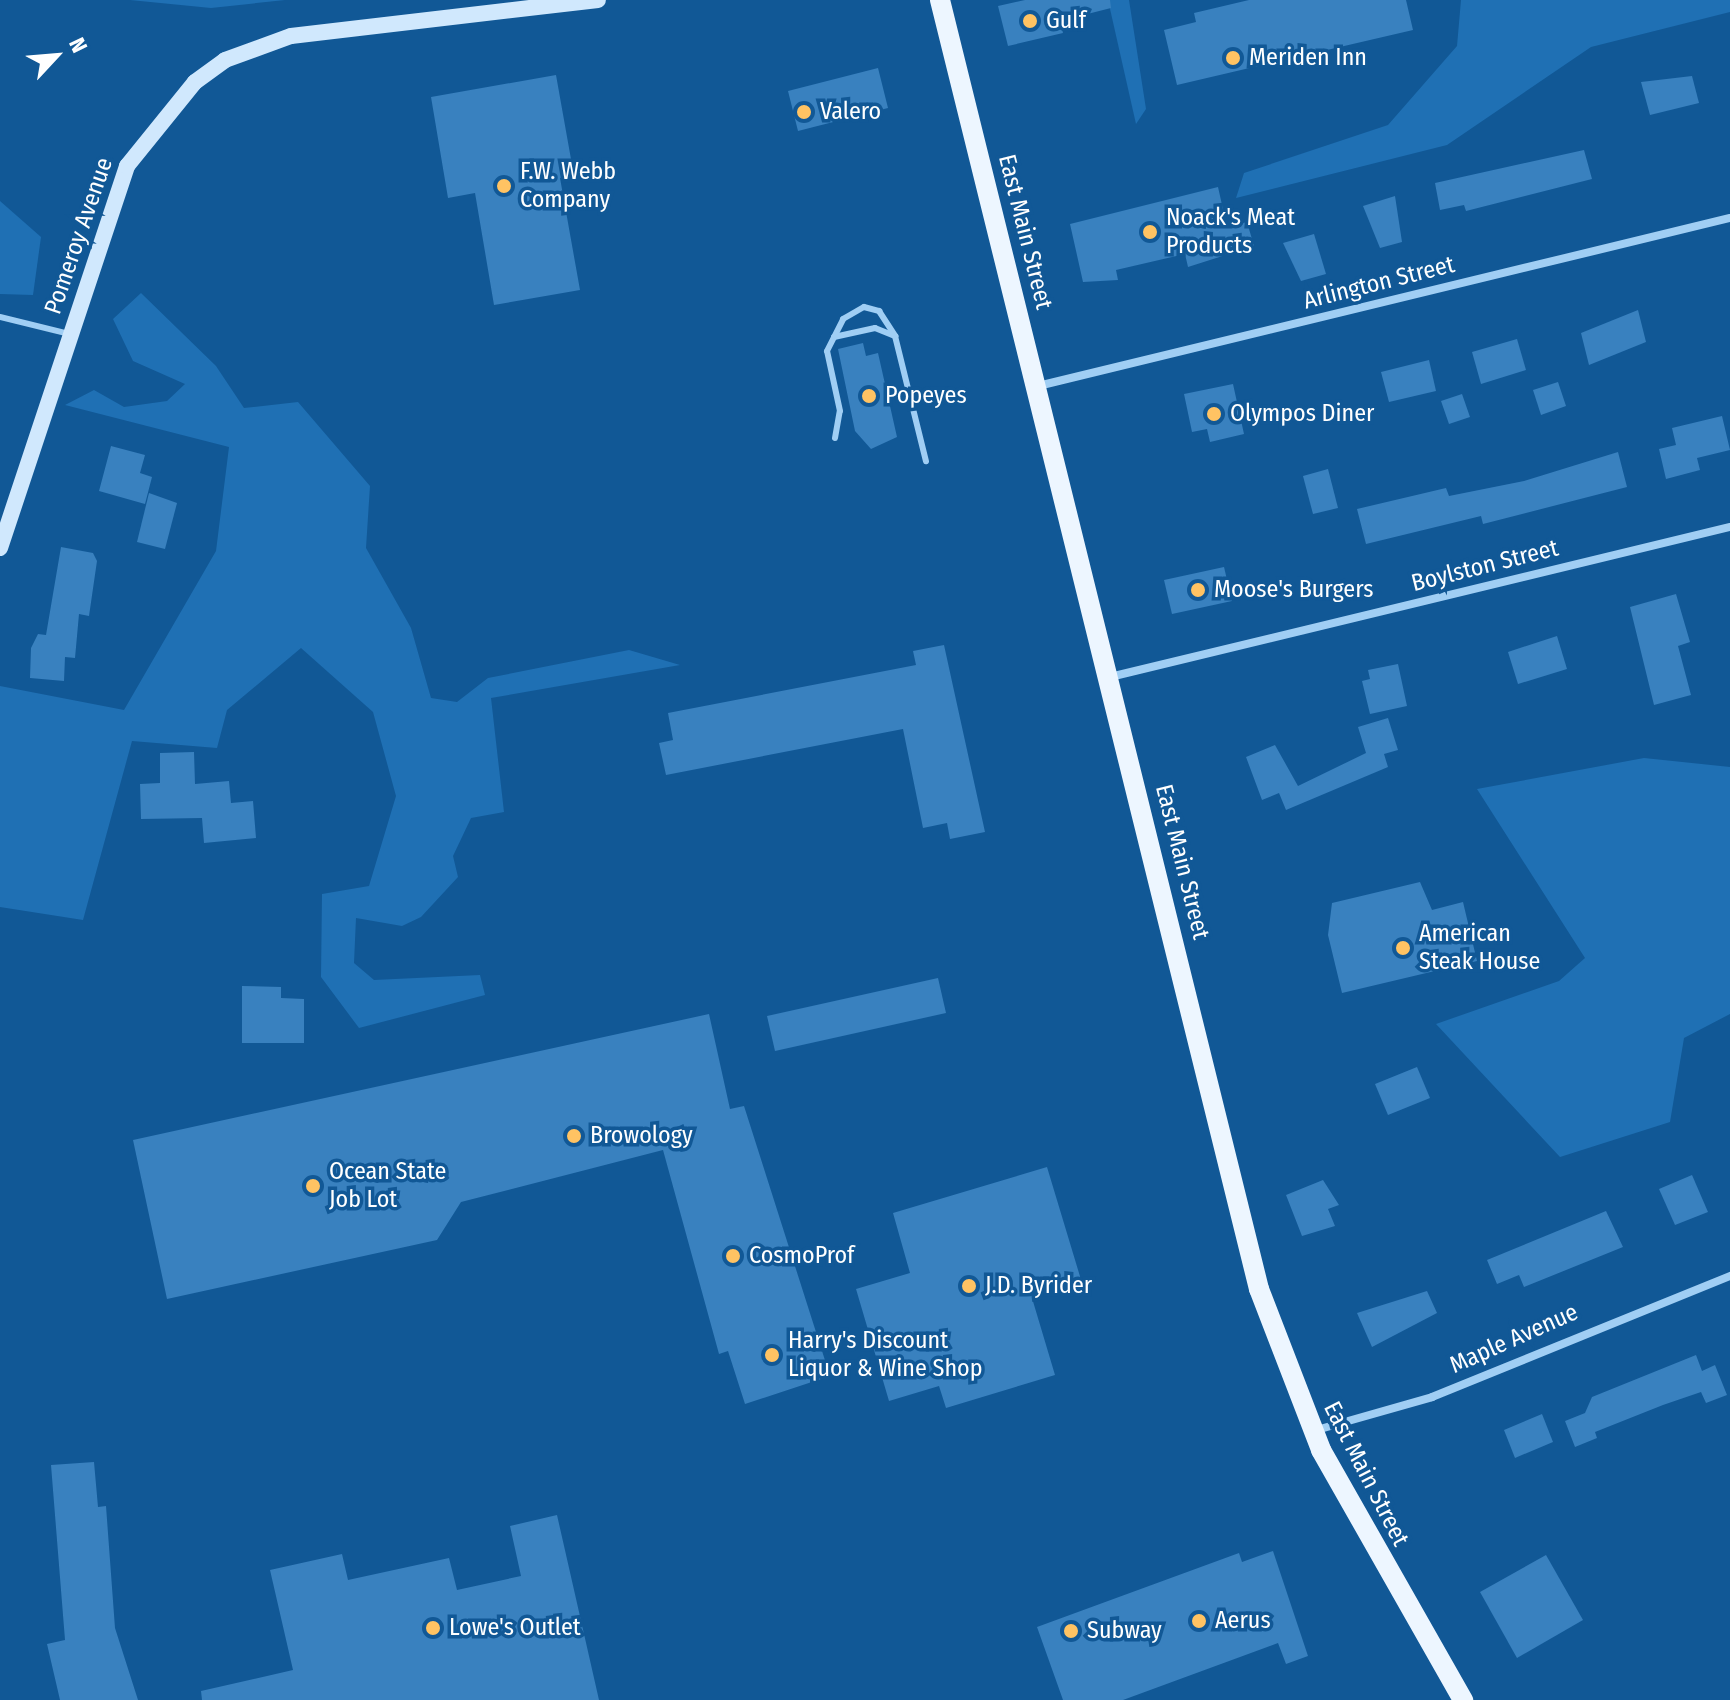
<!DOCTYPE html>
<html>
<head>
<meta charset="utf-8">
<style>
	body { margin:0 }
	#map { position:relative; width:1730px; height:1700px; overflow:hidden; background:#115896; font-family:"Fira Sans Condensed",sans-serif }
	div>[style] { position:absolute }
	.green>* { inset:0; background:#1f70b4 }
	.building>* { inset:0; background:#3981bf }
	.service>* { height:6px; margin:-3px; padding:0 3px; transform-origin:3px; border-radius:3px; background:#a0cef4 }
	.minor>* { height:8px; margin:-4px; padding:0 4px; transform-origin:4px; border-radius:4px; background:#a0cef4 }
	.secondary>* { height:16px; margin:-8px; padding:0 8px; transform-origin:8px; border-radius:8px; background:#d0e8fd }
	.primary>* { height:20px; margin:-10px; padding:0 10px; transform-origin:10px; border-radius:10px; background:#edf6ff }
	.dots>* { width:22px; height:22px; translate:-50% -50%; box-sizing:border-box; border:4px solid #115896; border-radius:50% }
	span { translate:-50% -50%; white-space:nowrap; text-align:center; line-height:1.15; -webkit-text-stroke:7px #115896; paint-order:stroke }
	.poi-label { font-size:24px; color:#fff }
	.left { translate:0 -50%; text-align:left }
	.street-label { font-size:24px; color:#fff }
	.north { position:absolute; left:16px; top:16px; width:80px; height:80px; -webkit-text-stroke:6px #115896; paint-order:stroke; rotate:64deg; font-size:22px; font-weight:700; line-height:32px; text-align:center; color:#fff }
	.north::after { content:''; display:block; margin:auto; width:28px; height:36px; background:#fff; clip-path:polygon(50% 0,100% 100%,50% 72%,0 100%) }
</style>
</head>
<body>
<div id="map">
	<div class="green">
		<div style="clip-path:polygon(130px 0,285px 0,211px 8px)"></div>
		<div style="clip-path:polygon(1108px 0,1129px 0,1146px 109px,1136px 124px)"></div>
		<div style="clip-path:polygon(1461px 0,1730px 0,1730px 12px,1591px 47px,1447px 145px,1236px 198px,1244px 173px,1388px 125px,1457px 46px)"></div>
		<div style="clip-path:polygon(0 201px,41px 237px,33px 295px,0 294px)"></div>
		<div style="clip-path:polygon(141px 293px,216px 366px,244px 408px,298px 402px,370px 486px,366px 548px,411px 628px,431px 698px,457px 702px,488px 678px,629px 650px,680px 665px,491px 698px,504px 812px,471px 818px,453px 856px,458px 877px,421px 917px,402px 926px,356px 918px,354px 963px,374px 980px,480px 975px,485px 995px,359px 1028px,321px 977px,322px 894px,369px 886px,396px 796px,373px 712px,301px 648px,227px 710px,217px 748px,132px 741px,83px 920px,0 907px,0 686px,124px 710px,216px 551px,229px 447px,65px 405px,94px 390px,124px 407px,167px 401px,185px 384px,133px 361px,113px 319px)"></div>
		<div style="clip-path:polygon(1644px 758px,1730px 767px,1730px 1014px,1684px 1038px,1670px 1122px,1560px 1157px,1436px 1024px,1559px 981px,1585px 958px,1477px 789px)"></div>
	</div>
	<div class="building">
		<div style="clip-path:polygon(1025px 0,1110px 0,1111px 8px,1060px 21px,1063px 33px,1008px 46px,998px 6px)"></div>
		<div style="clip-path:polygon(1249px 0,1406px 0,1413px 30px,1177px 85px,1164px 30px,1196px 22px,1194px 13px)"></div>
		<div style="clip-path:polygon(878px 68px,888px 108px,798px 131px,788px 91px)"></div>
		<div style="clip-path:polygon(556px 75px,574px 176px,560px 178px,580px 290px,494px 305px,475px 193px,448px 198px,431px 97px)"></div>
		<div style="clip-path:polygon(1692px 76px,1699px 103px,1650px 115px,1641px 82px)"></div>
		<div style="clip-path:polygon(1584px 150px,1592px 179px,1466px 211px,1464px 205px,1440px 210px,1435px 183px)"></div>
		<div style="clip-path:polygon(1218px 187px,1227px 227px,1247px 222px,1254px 246px,1188px 267px,1185px 254px,1116px 270px,1118px 280px,1083px 282px,1070px 224px)"></div>
		<div style="clip-path:polygon(1395px 196px,1402px 242px,1380px 248px,1363px 206px)"></div>
		<div style="clip-path:polygon(1314px 234px,1326px 274px,1301px 281px,1283px 243px)"></div>
		<div style="clip-path:polygon(1638px 310px,1646px 342px,1589px 365px,1581px 333px)"></div>
		<div style="clip-path:polygon(1517px 339px,1526px 370px,1481px 384px,1472px 352px)"></div>
		<div style="clip-path:polygon(863px 343px,866px 356px,878px 353px,897px 437px,871px 449px,855px 431px,838px 349px)"></div>
		<div style="clip-path:polygon(1429px 360px,1436px 391px,1389px 402px,1381px 372px)"></div>
		<div style="clip-path:polygon(1558px 382px,1566px 406px,1541px 415px,1533px 390px)"></div>
		<div style="clip-path:polygon(1233px 384px,1244px 434px,1210px 442px,1207px 429px,1192px 432px,1184px 394px)"></div>
		<div style="clip-path:polygon(1462px 394px,1470px 417px,1449px 424px,1441px 401px)"></div>
		<div style="clip-path:polygon(1722px 416px,1730px 450px,1697px 458px,1700px 470px,1666px 479px,1659px 449px,1676px 445px,1672px 428px)"></div>
		<div style="clip-path:polygon(111px 446px,145px 455px,140px 473px,152px 477px,145px 504px,99px 491px)"></div>
		<div style="clip-path:polygon(1618px 452px,1627px 487px,1483px 524px,1481px 516px,1366px 544px,1357px 509px,1446px 488px,1449px 496px,1524px 481px)"></div>
		<div style="clip-path:polygon(1328px 469px,1338px 508px,1313px 514px,1303px 476px)"></div>
		<div style="clip-path:polygon(149px 493px,177px 503px,165px 549px,137px 542px)"></div>
		<div style="clip-path:polygon(61px 547px,93px 553px,97px 561px,89px 616px,79px 614px,75px 658px,65px 657px,64px 681px,30px 678px,31px 648px,38px 634px,46px 635px)"></div>
		<div style="clip-path:polygon(1224px 567px,1232px 601px,1172px 614px,1164px 580px)"></div>
		<div style="clip-path:polygon(1676px 594px,1690px 642px,1678px 646px,1691px 695px,1654px 705px,1630px 607px)"></div>
		<div style="clip-path:polygon(1557px 636px,1567px 669px,1518px 684px,1508px 652px)"></div>
		<div style="clip-path:polygon(944px 645px,985px 832px,950px 839px,947px 823px,923px 828px,903px 729px,666px 775px,659px 743px,673px 740px,668px 713px,916px 665px,913px 651px)"></div>
		<div style="clip-path:polygon(1398px 664px,1407px 706px,1370px 714px,1362px 681px,1370px 679px,1368px 670px)"></div>
		<div style="clip-path:polygon(1388px 718px,1398px 750px,1384px 754px,1388px 767px,1286px 810px,1279px 793px,1262px 800px,1246px 757px,1275px 745px,1298px 786px,1366px 753px,1358px 727px)"></div>
		<div style="clip-path:polygon(194px 752px,195px 784px,229px 781px,231px 803px,253px 801px,256px 838px,204px 843px,202px 818px,141px 819px,140px 784px,160px 783px,160px 753px)"></div>
		<div style="clip-path:polygon(1420px 882px,1432px 910px,1463px 902px,1477px 961px,1342px 993px,1328px 935px,1332px 903px)"></div>
		<div style="clip-path:polygon(938px 978px,946px 1013px,775px 1051px,767px 1016px)"></div>
		<div style="clip-path:polygon(242px 986px,281px 987px,281px 998px,304px 999px,304px 1043px,242px 1043px)"></div>
		<div style="clip-path:polygon(709px 1014px,730px 1109px,744px 1106px,830px 1376px,745px 1404px,728px 1351px,719px 1354px,663px 1150px,461px 1202px,437px 1240px,167px 1299px,133px 1140px)"></div>
		<div style="clip-path:polygon(1417px 1067px,1430px 1098px,1388px 1115px,1375px 1084px)"></div>
		<div style="clip-path:polygon(1047px 1167px,1082px 1283px,1032px 1298px,1055px 1375px,946px 1408px,939px 1386px,889px 1401px,856px 1289px,910px 1273px,893px 1213px)"></div>
		<div style="clip-path:polygon(1692px 1175px,1708px 1212px,1675px 1225px,1659px 1189px)"></div>
		<div style="clip-path:polygon(1323px 1180px,1339px 1205px,1328px 1209px,1335px 1226px,1302px 1236px,1286px 1195px)"></div>
		<div style="clip-path:polygon(1606px 1211px,1623px 1247px,1524px 1287px,1519px 1275px,1497px 1284px,1487px 1260px)"></div>
		<div style="clip-path:polygon(1427px 1291px,1437px 1313px,1372px 1347px,1357px 1313px)"></div>
		<div style="clip-path:polygon(1696px 1355px,1702px 1371px,1715px 1365px,1727px 1395px,1706px 1403px,1701px 1392px,1663px 1405px,1595px 1432px,1597px 1438px,1575px 1447px,1565px 1421px,1585px 1413px,1592px 1397px)"></div>
		<div style="clip-path:polygon(1542px 1414px,1553px 1442px,1515px 1458px,1504px 1430px)"></div>
		<div style="clip-path:polygon(94px 1462px,98px 1507px,106px 1506px,115px 1628px,138px 1700px,60px 1700px,47px 1644px,65px 1640px,51px 1465px)"></div>
		<div style="clip-path:polygon(557px 1515px,599px 1700px,202px 1700px,201px 1691px,293px 1670px,270px 1570px,342px 1554px,348px 1580px,449px 1558px,457px 1590px,521px 1576px,510px 1526px)"></div>
		<div style="clip-path:polygon(1273px 1551px,1308px 1656px,1286px 1664px,1278px 1643px,1123px 1700px,1063px 1700px,1037px 1627px,1239px 1553px,1242px 1562px)"></div>
		<div style="clip-path:polygon(1546px 1555px,1583px 1620px,1517px 1658px,1480px 1592px)"></div>
	</div>
	<div class="service">
		<div style="left:0;top:317px;width:72px;rotate:13.7deg"></div>
		<div style="left:834px;top:337px;width:42px;rotate:-12.4deg"></div>
		<div style="left:875px;top:328px;width:22px;rotate:22deg"></div>
		<div style="left:835px;top:438px;width:27px;rotate:-80deg"></div>
		<div style="left:840px;top:411px;width:61px;rotate:-102.2deg"></div>
		<div style="left:827px;top:351px;width:36px;rotate:-63deg"></div>
		<div style="left:843px;top:319px;width:24px;rotate:-30deg"></div>
		<div style="left:864px;top:307px;width:16px;rotate:15deg"></div>
		<div style="left:879px;top:311px;width:30px;rotate:57deg"></div>
		<div style="left:895px;top:336px;width:129px;rotate:76.1deg"></div>
	</div>
	<div class="minor">
		<div style="left:1038px;top:386px;width:712px;rotate:-13.65deg"></div>
		<div style="left:1110px;top:677px;width:638px;rotate:-13.6deg"></div>
		<div style="left:1313px;top:1431px;width:124px;rotate:-15.9deg"></div>
		<div style="left:1432px;top:1397px;width:322px;rotate:-22.1deg"></div>
	</div>
	<div class="secondary">
		<div style="left:0;top:548px;width:403px;rotate:-71.6deg"></div>
		<div style="left:127px;top:166px;width:108px;rotate:-51deg"></div>
		<div style="left:195px;top:82px;width:37px;rotate:-36deg"></div>
		<div style="left:225px;top:60px;width:70px;rotate:-20deg"></div>
		<div style="left:291px;top:36px;width:309px;rotate:-6.7deg"></div>
	</div>
	<div class="primary">
		<div style="left:940px;top:0;width:1328px;rotate:76.1deg"></div>
		<div style="left:1259px;top:1289px;width:173px;rotate:68.9deg"></div>
		<div style="left:1321px;top:1450px;width:288px;rotate:60.4deg"></div>
	</div>
	<div class="dots">
		<div style="left:1030px;top:21px;background:#ffc363"></div>
		<div style="left:1233px;top:58px;background:#ffc363"></div>
		<div style="left:804px;top:112px;background:#ffc363"></div>
		<div style="left:504px;top:186px;background:#ffc363"></div>
		<div style="left:1150px;top:232px;background:#ffc363"></div>
		<div style="left:869px;top:396px;background:#ffc363"></div>
		<div style="left:1214px;top:414px;background:#ffc363"></div>
		<div style="left:1198px;top:590px;background:#ffc363"></div>
		<div style="left:1403px;top:948px;background:#ffc363"></div>
		<div style="left:574px;top:1136px;background:#ffc363"></div>
		<div style="left:313px;top:1186px;background:#ffc363"></div>
		<div style="left:733px;top:1256px;background:#ffc363"></div>
		<div style="left:969px;top:1286px;background:#ffc363"></div>
		<div style="left:772px;top:1355px;background:#ffc363"></div>
		<div style="left:1199px;top:1621px;background:#ffc363"></div>
		<div style="left:433px;top:1628px;background:#ffc363"></div>
		<div style="left:1071px;top:1631px;background:#ffc363"></div>
	</div>
	<div class="poi-label">
		<span class="left" style="left:1046px;top:21px">Gulf</span>
		<span class="left" style="left:1249px;top:58px">Meriden Inn</span>
		<span class="left" style="left:820px;top:112px">Valero</span>
		<span class="left" style="left:520px;top:186px">F.W. Webb<br>Company</span>
		<span class="left" style="left:1166px;top:232px">Noack's Meat<br>Products</span>
		<span class="left" style="left:885px;top:396px">Popeyes</span>
		<span class="left" style="left:1230px;top:414px">Olympos Diner</span>
		<span class="left" style="left:1214px;top:590px">Moose's Burgers</span>
		<span class="left" style="left:1419px;top:948px">American<br>Steak House</span>
		<span class="left" style="left:590px;top:1136px">Browology</span>
		<span class="left" style="left:329px;top:1186px">Ocean State<br>Job Lot</span>
		<span class="left" style="left:749px;top:1256px">CosmoProf</span>
		<span class="left" style="left:985px;top:1286px">J.D. Byrider</span>
		<span class="left" style="left:788px;top:1355px">Harry's Discount<br>Liquor &amp; Wine Shop</span>
		<span class="left" style="left:1215px;top:1621px">Aerus</span>
		<span class="left" style="left:449px;top:1628px">Lowe's Outlet</span>
		<span class="left" style="left:1087px;top:1631px">Subway</span>
	</div>
	<div class="street-label">
		<span style="left:1025px;top:232px;rotate:76deg">East Main Street</span>
		<span style="left:79px;top:236px;rotate:-71deg">Pomeroy Avenue</span>
		<span style="left:1379px;top:283px;rotate:-14deg">Arlington Street</span>
		<span style="left:1485px;top:566px;rotate:-14deg">Boylston Street</span>
		<span style="left:1182px;top:862px;rotate:76deg">East Main Street</span>
		<span style="left:1514px;top:1339px;rotate:-24deg">Maple Avenue</span>
		<span style="left:1366px;top:1474px;rotate:63deg">East Main Street</span>
	</div>
	<div class="north">N</div>
</div>
</body>
</html>
